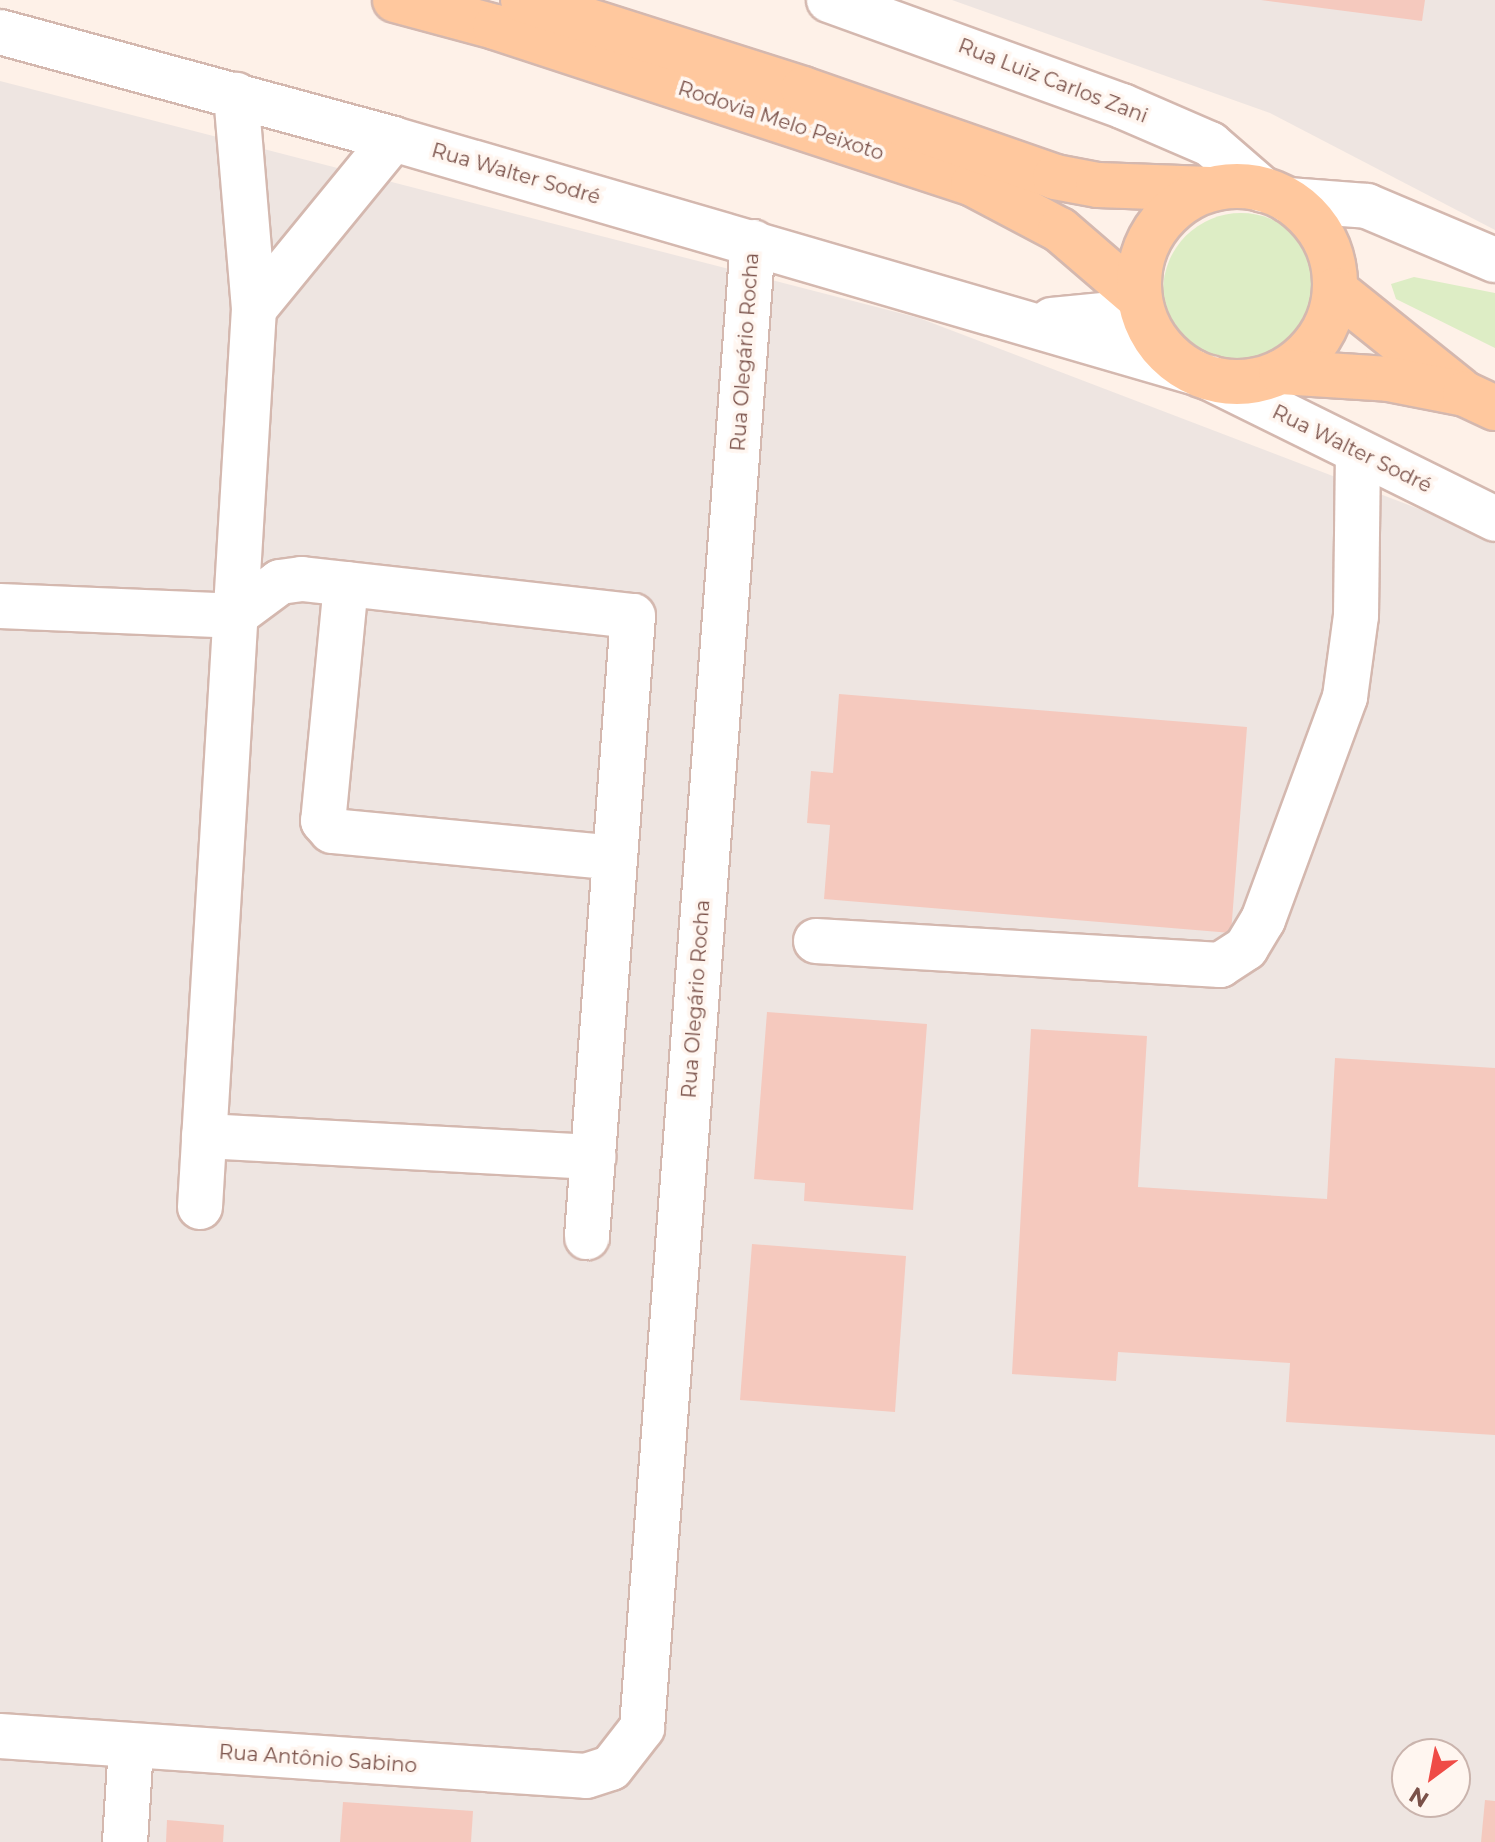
<!DOCTYPE html>
<html>
<head>
<meta charset="utf-8">
<style>
	body { margin:0 }
	#map { position:relative; width:1495px; height:1842px; overflow:hidden; background:#fef1e8; font-family:Montserrat,sans-serif }
	div>[style] { position:absolute }
	.industrial>* { inset:0; background:#eee5e1 }
	.green>* { inset:0; background:#ddedc5 }
	.round { border-radius:50% }
	.building>* { inset:0; background:#f5c9be }
	.roads { filter:drop-shadow(2px 0 #d4b8af) drop-shadow(-2px 0 #d4b8af) drop-shadow(0 2px #d4b8af) drop-shadow(0 -2px #d4b8af) }
	.minor>* { height:44px; margin:-22px; padding:0 22px; transform-origin:22px; border-radius:22px; background:#fff }
	.major>* { height:44px; margin:-22px; padding:0 22px; transform-origin:22px; border-radius:22px; background:#ffc89e }
	.major>.ring { margin:-22px; padding:0; box-sizing:content-box; background:none; border:44px solid #ffc89e; border-radius:50% }
	span { translate:-50% -50%; white-space:nowrap; text-align:center; line-height:1.15; -webkit-text-stroke:7px #fff6f0; paint-order:stroke }
	.street-label { font-size:20px; color:#7a5149 }
	.north { position:absolute; left:1391px; top:1738px; width:80px; height:80px; box-sizing:border-box; background:#fff6f0; border:2px solid #cab4ad; border-radius:50%; rotate:212deg; font-size:22px; font-weight:700; line-height:32px; text-align:center; color:#7a5149 }
	.north::after { content:''; display:block; margin:auto; width:28px; height:36px; background:#ef4b46; clip-path:polygon(50% 0,100% 100%,50% 72%,0 100%) }
</style>
</head>
<body>
<div id="map">
	<div class="industrial">
		<div style="clip-path:polygon(952px 0,1495px 0,1495px 230px,1270px 113px)"></div>
		<div style="clip-path:polygon(evenodd,0 81px,919px 318px,1469px 528px,1495px 542px,1495px 1842px,0 1842px,0 81px,1407px 1754px,1455px 1754px,1455px 1802px,1407px 1802px,1407px 1754px)"></div>
	</div>
	<div class="green">
		<div class="round" style="left:1163px;top:213px;width:156px;height:156px"></div>
		<div style="clip-path:polygon(1414px 277px,1495px 293px,1495px 348px,1396px 299px,1391px 284px)"></div>
	</div>
	<div class="building">
		<div style="clip-path:polygon(1261px 0,1425px 0,1422px 21px)"></div>
		<div style="clip-path:polygon(839px 694px,1247px 727px,1231px 933px,824px 899px,830px 825px,807px 823px,811px 771px,833px 773px)"></div>
		<div style="clip-path:polygon(767px 1012px,927px 1024px,913px 1210px,804px 1201px,805px 1183px,754px 1179px)"></div>
		<div style="clip-path:polygon(1031px 1029px,1147px 1036px,1138px 1187px,1327px 1199px,1335px 1058px,1495px 1068px,1495px 1435px,1286px 1422px,1290px 1363px,1118px 1352px,1116px 1381px,1012px 1374px)"></div>
		<div style="clip-path:polygon(752px 1244px,906px 1256px,895px 1412px,740px 1400px)"></div>
		<div style="clip-path:polygon(1485px 1800px,1495px 1801px,1495px 1842px,1481px 1842px)"></div>
		<div style="clip-path:polygon(343px 1802px,473px 1811px,471px 1842px,340px 1842px)"></div>
		<div style="clip-path:polygon(167px 1820px,224px 1825px,223px 1842px,166px 1842px)"></div>
	</div>
	<div class="roads">
		<div class="minor">
			<div style="left:829px;top:0;width:312px;rotate:19.9deg"></div>
			<div style="left:1122px;top:106px;width:96px;rotate:23.4deg"></div>
			<div style="left:1210px;top:144px;width:70px;rotate:41deg"></div>
			<div style="left:0;top:32px;width:407px;rotate:15.2deg"></div>
			<div style="left:393px;top:139px;width:833px;rotate:16.24deg"></div>
			<div style="left:1288px;top:200px;width:79px;rotate:4.3deg"></div>
			<div style="left:1367px;top:206px;width:139px;rotate:22.9deg"></div>
			<div style="left:254px;top:309px;width:220px;rotate:-50.7deg"></div>
			<div style="left:1052px;top:320px;width:90px;rotate:-5.7deg"></div>
			<div style="left:1210px;top:378px;width:318px;rotate:26.3deg"></div>
			<div style="left:346px;top:584px;width:238px;rotate:95.5deg"></div>
			<div style="left:323px;top:821px;width:13px;rotate:48deg"></div>
			<div style="left:332px;top:831px;width:284px;rotate:5.4deg"></div>
			<div style="left:0;top:606px;width:234px;rotate:2.4deg"></div>
			<div style="left:234px;top:616px;width:57px;rotate:-36.5deg"></div>
			<div style="left:280px;top:582px;width:22px;rotate:-8deg"></div>
			<div style="left:302px;top:579px;width:333px;rotate:6.4deg"></div>
			<div style="left:633px;top:616px;width:623px;rotate:94.24deg"></div>
			<div style="left:816px;top:941px;width:405px;rotate:3.4deg"></div>
			<div style="left:1220px;top:965px;width:31px;rotate:-33deg"></div>
			<div style="left:1246px;top:948px;width:33px;rotate:-59deg"></div>
			<div style="left:1263px;top:920px;width:238px;rotate:-69.8deg"></div>
			<div style="left:1345px;top:697px;width:82px;rotate:-82.3deg"></div>
			<div style="left:1356px;top:616px;width:164px;rotate:-89.3deg"></div>
			<div style="left:204px;top:1136px;width:390px;rotate:3.1deg"></div>
			<div style="left:200px;top:1207px;width:900px;rotate:-86.56deg"></div>
			<div style="left:254px;top:309px;width:215px;rotate:-94.8deg"></div>
			<div style="left:0;top:1736px;width:587px;rotate:3.9deg"></div>
			<div style="left:586px;top:1776px;width:26px;rotate:-18deg"></div>
			<div style="left:611px;top:1768px;width:51px;rotate:-52.2deg"></div>
			<div style="left:642px;top:1728px;width:1490px;rotate:-85.73deg"></div>
			<div style="left:125px;top:1842px;width:95px;rotate:-86.4deg"></div>
		</div>
		<div class="major">
			<div style="left:395px;top:0;width:104px;rotate:15.1deg"></div>
			<div style="left:495px;top:27px;width:503px;rotate:18.18deg"></div>
			<div style="left:973px;top:184px;width:98px;rotate:27.9deg"></div>
			<div style="left:1060px;top:230px;width:104px;rotate:40.7deg"></div>
			<div style="left:523px;top:0;width:294px;rotate:17.6deg"></div>
			<div style="left:803px;top:89px;width:267px;rotate:19.2deg"></div>
			<div style="left:1055px;top:177px;width:44px;rotate:10.5deg"></div>
			<div style="left:1098px;top:185px;width:111px;rotate:2.1deg"></div>
			<div class="ring" style="left:1139px;top:186px;width:152px;height:152px"></div>
			<div style="left:1335px;top:290px;width:160px;rotate:38.7deg"></div>
			<div style="left:1281px;top:372px;width:107px;rotate:3.7deg"></div>
			<div style="left:1388px;top:379px;width:78px;rotate:11deg"></div>
			<div style="left:1465px;top:394px;width:33px;rotate:25deg"></div>
		</div>
	</div>
	<div class="street-label">
		<span style="left:1053px;top:81px;rotate:21deg">Rua Luiz Carlos Zani</span>
		<span style="left:781px;top:121px;rotate:18deg">Rodovia Melo Peixoto</span>
		<span style="left:516px;top:174px;rotate:16deg">Rua Walter Sodré</span>
		<span style="left:745px;top:352px;rotate:-86deg">Rua Olegário Rocha</span>
		<span style="left:1352px;top:449px;rotate:26deg">Rua Walter Sodré</span>
		<span style="left:696px;top:999px;rotate:-86deg">Rua Olegário Rocha</span>
		<span style="left:318px;top:1759px;rotate:4deg">Rua Antônio Sabino</span>
	</div>
	<div class="north">N</div>
</div>
</body>
</html>
